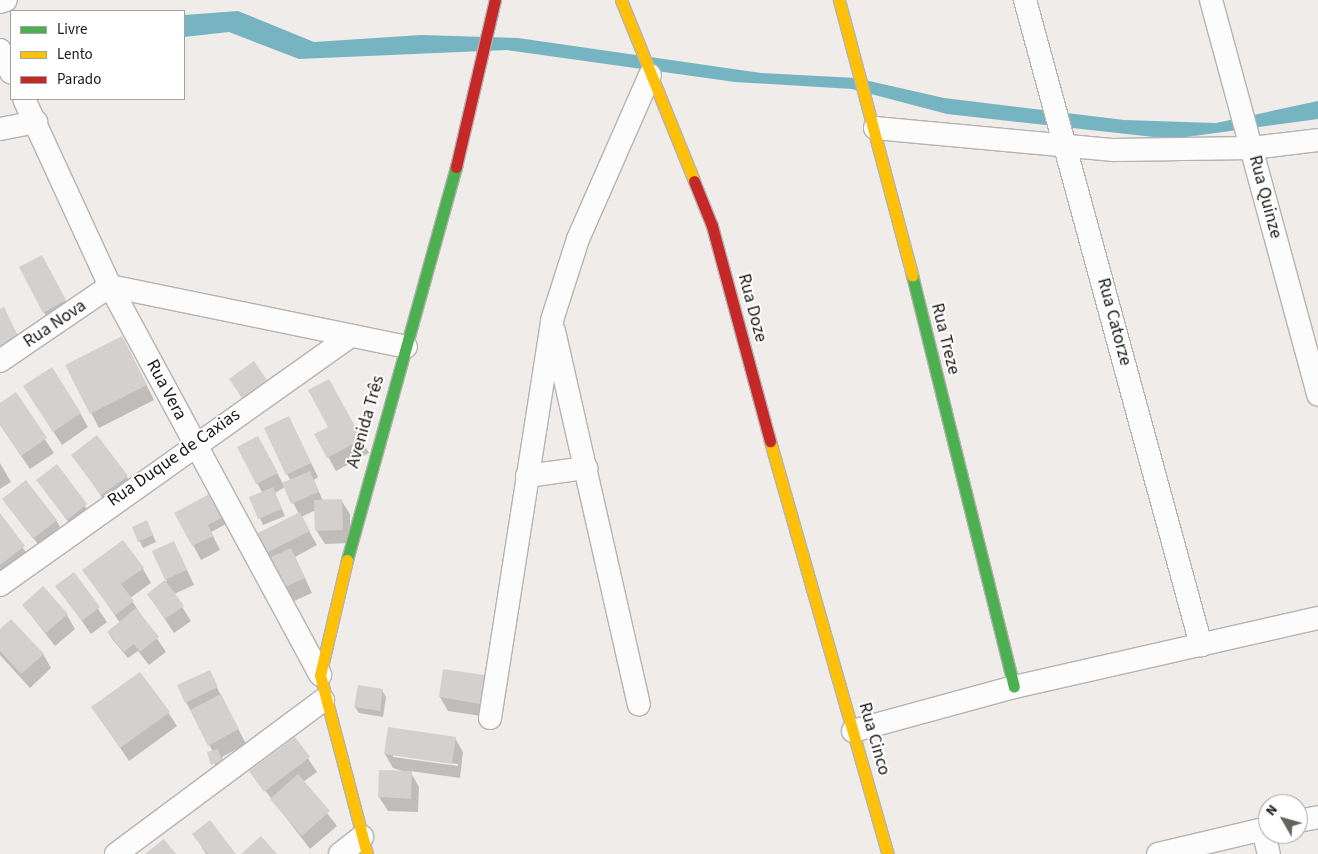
<!DOCTYPE html>
<html>
<head>
<meta charset="utf-8">
<style>
	body { margin:0 }
	#map { position:relative; width:1318px; height:854px; overflow:hidden; background:#efece9; font-family:"Source Sans 3",sans-serif }
	div>[style] { position:absolute }
	.water>* { inset:0; background:#77b4c2 }
	.shadow>* { inset:0; background:#0003 }
	.building>* { inset:0; background:#d3d0cf }
	.roads { filter:drop-shadow(1px 0 #b5b3b1) drop-shadow(-1px 0 #b5b3b1) drop-shadow(0 1px #b5b3b1) drop-shadow(0 -1px #b5b3b1) }
	.street>* { height:22px; margin:-11px; padding:0 11px; transform-origin:11px; border-radius:11px; background:#fdfcfc }
	.fast>* { height:11px; margin:-5.5px; padding:0 5.5px; transform-origin:5.5px; border-radius:5.5px; background:#4caf50 }
	.slow>* { height:11px; margin:-5.5px; padding:0 5.5px; transform-origin:5.5px; border-radius:5.5px; background:#ffc107 }
	.jam>* { height:11px; margin:-5.5px; padding:0 5.5px; transform-origin:5.5px; border-radius:5.5px; background:#c62828 }
	span { translate:-50% -50%; white-space:nowrap; text-align:center; line-height:1.15; -webkit-text-stroke:4px #fff; paint-order:stroke }
	.street-label { font-size:18px; color:#1a1816 }
	.legend { position:absolute; left:10px; top:10px; width:175px; height:90px; box-sizing:border-box; background:#fff; border:1px solid #a3a3a2; margin:0; padding:6px 9px; list-style:none; font-size:15px; color:#1a1816 }
	.legend li { display:flex; align-items:center; gap:10px; height:25px }
	.legend b { width:25px; border:1px solid #a3a3a2 }
	.north { position:absolute; left:1258px; top:794px; width:50px; height:50px; box-sizing:border-box; background:#fff; border:1px solid #a3a3a2; border-radius:50%; rotate:308deg; font-size:14px; font-weight:700; line-height:20px; text-align:center; color:#1a1816 }
	.north::after { content:''; display:block; margin:auto; width:18px; height:22px; background:#656260; clip-path:polygon(50% 0,100% 100%,50% 72%,0 100%) }
</style>
</head>
<body>
<div id="map">
	<div class="water">
		<div style="clip-path:polygon(238px 11px,314px 42px,421px 35px,518px 38px,761px 73px,856px 78px,944px 98px,1124px 120px,1216px 123px,1318px 101px,1318px 119px,1172px 139px,947px 114px,852px 89px,735px 82px,506px 50px,299px 59px,229px 32px,184px 37px,184px 15px)"></div>
	</div>
	<div class="shadow">
		<div style="clip-path:polygon(20px 268px,49px 271px,73px 315px,52px 327px)"></div>
		<div style="clip-path:polygon(130px 352px,154px 400px,99px 428px,67px 366px)"></div>
		<div style="clip-path:polygon(15px 394px,54px 453px,30px 469px,0 425px,0 404px)"></div>
		<div style="clip-path:polygon(336px 395px,369px 453px,336px 471px,316px 435px,330px 427px)"></div>
		<div style="clip-path:polygon(33px 400px,80px 413px,88px 427px,62px 445px)"></div>
		<div style="clip-path:polygon(289px 418px,318px 477px,314px 480px,323px 501px,341px 500px,350px 514px,350px 543px,325px 544px,316px 530px,316px 510px,301px 517px,317px 545px,295px 557px,312px 593px,294px 601px,258px 535px,299px 514px,285px 487px,275px 493px,285px 516px,263px 525px,250px 498px,262px 492px,238px 448px,266px 451px,283px 484px,291px 481px,287px 474px)"></div>
		<div style="clip-path:polygon(73px 455px,127px 477px,135px 491px,110px 509px)"></div>
		<div style="clip-path:polygon(0 463px,11px 482px,0 489px)"></div>
		<div style="clip-path:polygon(56px 466px,94px 519px,76px 533px,38px 480px)"></div>
		<div style="clip-path:polygon(212px 494px,228px 523px,211px 532px,220px 550px,201px 560px,176px 513px)"></div>
		<div style="clip-path:polygon(3px 499px,56px 520px,60px 527px,38px 544px)"></div>
		<div style="clip-path:polygon(0 515px,32px 561px,7px 580px,0 570px)"></div>
		<div style="clip-path:polygon(133px 528px,150px 529px,156px 542px,143px 548px)"></div>
		<div style="clip-path:polygon(154px 552px,181px 557px,194px 585px,174px 594px,191px 621px,174px 633px,148px 594px,167px 581px)"></div>
		<div style="clip-path:polygon(143px 569px,151px 583px,130px 598px,166px 652px,149px 665px,138px 651px,128px 658px,112px 639px,108px 632px,120px 623px,84px 570px)"></div>
		<div style="clip-path:polygon(74px 574px,107px 622px,91px 634px,57px 586px)"></div>
		<div style="clip-path:polygon(23px 605px,67px 615px,75px 629px,55px 646px)"></div>
		<div style="clip-path:polygon(0 631px,43px 654px,51px 668px,30px 688px,0 655px)"></div>
		<div style="clip-path:polygon(209px 672px,246px 744px,222px 757px,225px 768px,216px 771px,213px 752px,186px 702px)"></div>
		<div style="clip-path:polygon(484px 676px,492px 690px,488px 717px,448px 711px,440px 697px)"></div>
		<div style="clip-path:polygon(382px 690px,386px 697px,383px 717px,359px 713px,355px 707px)"></div>
		<div style="clip-path:polygon(93px 708px,168px 712px,177px 726px,129px 761px)"></div>
		<div style="clip-path:polygon(evenodd,389px 729px,455px 738px,463px 752px,460px 778px,410px 771px,419px 787px,418px 812px,388px 811px,379px 797px,380px 771px,409px 773px,393px 768px,385px 754px,389px 729px,393px 755px,458px 764px,458px 766px,393px 757px,393px 755px)"></div>
		<div style="clip-path:polygon(295px 739px,317px 772px,303px 782px,337px 826px,310px 849px,251px 772px)"></div>
		<div style="clip-path:polygon(194px 834px,235px 854px,206px 854px)"></div>
	</div>
	<div class="building">
		<div style="clip-path:polygon(42px 255px,66px 300px,43px 313px,19px 267px)"></div>
		<div style="clip-path:polygon(4px 307px,21px 342px,0 352px,0 309px)"></div>
		<div style="clip-path:polygon(122px 336px,147px 385px,90px 414px,65px 365px)"></div>
		<div style="clip-path:polygon(254px 361px,269px 383px,244px 401px,229px 379px)"></div>
		<div style="clip-path:polygon(52px 367px,81px 413px,53px 432px,23px 386px)"></div>
		<div style="clip-path:polygon(329px 379px,362px 439px,327px 458px,314px 434px,328px 427px,308px 390px)"></div>
		<div style="clip-path:polygon(16px 392px,47px 438px,21px 456px,0 425px,0 403px)"></div>
		<div style="clip-path:polygon(289px 416px,311px 463px,286px 475px,264px 428px)"></div>
		<div style="clip-path:polygon(97px 435px,128px 476px,101px 495px,71px 455px)"></div>
		<div style="clip-path:polygon(258px 436px,278px 473px,256px 484px,237px 447px)"></div>
		<div style="clip-path:polygon(57px 464px,87px 504px,67px 520px,36px 480px)"></div>
		<div style="clip-path:polygon(310px 471px,319px 492px,291px 504px,282px 483px)"></div>
		<div style="clip-path:polygon(26px 480px,57px 520px,33px 539px,2px 499px)"></div>
		<div style="clip-path:polygon(273px 487px,282px 509px,258px 519px,249px 497px)"></div>
		<div style="clip-path:polygon(213px 492px,225px 516px,208px 525px,213px 536px,192px 546px,174px 513px)"></div>
		<div style="clip-path:polygon(342px 499px,343px 530px,315px 531px,314px 500px)"></div>
		<div style="clip-path:polygon(300px 512px,310px 531px,266px 553px,256px 534px)"></div>
		<div style="clip-path:polygon(0 513px,25px 546px,0 565px)"></div>
		<div style="clip-path:polygon(147px 520px,153px 535px,138px 542px,132px 527px)"></div>
		<div style="clip-path:polygon(123px 540px,144px 568px,121px 584px,134px 601px,115px 615px,82px 570px)"></div>
		<div style="clip-path:polygon(174px 541px,187px 570px,165px 580px,152px 551px)"></div>
		<div style="clip-path:polygon(291px 548px,305px 578px,285px 587px,271px 557px)"></div>
		<div style="clip-path:polygon(74px 572px,100px 607px,82px 621px,55px 586px)"></div>
		<div style="clip-path:polygon(165px 580px,184px 606px,165px 619px,147px 594px)"></div>
		<div style="clip-path:polygon(43px 586px,68px 614px,46px 633px,22px 605px)"></div>
		<div style="clip-path:polygon(136px 608px,159px 637px,140px 652px,134px 644px,124px 652px,107px 632px)"></div>
		<div style="clip-path:polygon(11px 619px,44px 654px,21px 674px,0 651px,0 629px)"></div>
		<div style="clip-path:polygon(443px 669px,484px 675px,480px 704px,439px 697px)"></div>
		<div style="clip-path:polygon(210px 670px,218px 687px,185px 703px,177px 685px)"></div>
		<div style="clip-path:polygon(140px 672px,170px 712px,120px 748px,91px 707px)"></div>
		<div style="clip-path:polygon(358px 685px,383px 689px,380px 711px,354px 707px)"></div>
		<div style="clip-path:polygon(221px 694px,239px 729px,208px 746px,190px 710px)"></div>
		<div style="clip-path:polygon(388px 727px,456px 737px,452px 764px,384px 754px)"></div>
		<div style="clip-path:polygon(295px 737px,310px 757px,264px 792px,249px 771px)"></div>
		<div style="clip-path:polygon(218px 749px,222px 761px,211px 765px,207px 752px)"></div>
		<div style="clip-path:polygon(379px 770px,412px 771px,411px 799px,378px 797px)"></div>
		<div style="clip-path:polygon(298px 774px,330px 811px,302px 836px,270px 799px)"></div>
		<div style="clip-path:polygon(210px 820px,236px 854px,208px 854px,192px 834px)"></div>
		<div style="clip-path:polygon(261px 836px,277px 854px,241px 854px)"></div>
		<div style="clip-path:polygon(164px 839px,176px 854px,145px 854px)"></div>
	</div>
	<div class="roads">
		<div class="street">
			<div style="left:1025px;top:0;width:669px;rotate:74.74deg"></div>
			<div style="left:1211px;top:0;width:409px;rotate:74.8deg"></div>
			<div style="left:0;top:2px;width:6px;rotate:-18deg"></div>
			<div style="left:0;top:50px;width:25px;rotate:64deg"></div>
			<div style="left:24px;top:99px;width:206px;rotate:65.3deg"></div>
			<div style="left:110px;top:286px;width:442px;rotate:61.6deg"></div>
			<div style="left:875px;top:128px;width:240px;rotate:5.3deg"></div>
			<div style="left:1114px;top:150px;width:138px;rotate:-0.8deg"></div>
			<div style="left:1252px;top:148px;width:66px;rotate:-6.9deg"></div>
			<div style="left:0;top:129px;width:37px;rotate:-11deg"></div>
			<div style="left:554px;top:331px;width:383px;rotate:77.2deg"></div>
			<div style="left:0;top:361px;width:133px;rotate:-34.3deg"></div>
			<div style="left:110px;top:286px;width:302px;rotate:11.6deg"></div>
			<div style="left:527px;top:476px;width:60px;rotate:-7.7deg"></div>
			<div style="left:0;top:585px;width:430px;rotate:-35.4deg"></div>
			<div style="left:490px;top:718px;width:403px;rotate:-81.1deg"></div>
			<div style="left:552px;top:320px;width:85px;rotate:-72.2deg"></div>
			<div style="left:578px;top:239px;width:179px;rotate:-66.3deg"></div>
			<div style="left:853px;top:731px;width:167px;rotate:-15.3deg"></div>
			<div style="left:1014px;top:687px;width:312px;rotate:-12.8deg"></div>
			<div style="left:1298px;top:821px;width:20px;rotate:-11deg"></div>
			<div style="left:1263px;top:829px;width:26px;rotate:77deg"></div>
			<div style="left:116px;top:854px;width:258px;rotate:-36.6deg"></div>
			<div style="left:340px;top:854px;width:28px;rotate:-38deg"></div>
			<div style="left:1158px;top:854px;width:113px;rotate:-13.3deg"></div>
		</div>
		<div class="fast">
			<div style="left:912px;top:275px;width:424px;rotate:76.1deg"></div>
			<div style="left:347px;top:560px;width:408px;rotate:-74.5deg"></div>
		</div>
		<div class="slow">
			<div style="left:621px;top:0;width:195px;rotate:68deg"></div>
			<div style="left:839px;top:0;width:285px;rotate:75.1deg"></div>
			<div style="left:770px;top:441px;width:430px;rotate:74.1deg"></div>
			<div style="left:347px;top:560px;width:118px;rotate:103.2deg"></div>
			<div style="left:320px;top:675px;width:185px;rotate:75.3deg"></div>
		</div>
		<div class="jam">
			<div style="left:456px;top:167px;width:171px;rotate:-76.9deg"></div>
			<div style="left:694px;top:181px;width:48px;rotate:68.2deg"></div>
			<div style="left:712px;top:226px;width:223px;rotate:74.9deg"></div>
		</div>
	</div>
	<div class="street-label">
		<span style="left:1265px;top:197px;rotate:75deg">Rua Quinze</span>
		<span style="left:752px;top:308px;rotate:75deg">Rua Doze</span>
		<span style="left:1114px;top:322px;rotate:75deg">Rua Catorze</span>
		<span style="left:55px;top:324px;rotate:-34deg">Rua Nova</span>
		<span style="left:945px;top:339px;rotate:76deg">Rua Treze</span>
		<span style="left:166px;top:390px;rotate:62deg">Rua Vera</span>
		<span style="left:366px;top:422px;rotate:-74deg">Avenida Três</span>
		<span style="left:174px;top:458px;rotate:-35deg">Rua Duque de Caxias</span>
		<span style="left:874px;top:739px;rotate:74deg">Rua Cinco</span>
	</div>
	<ul class="legend">
	<li><b style="height:6px;background:#4caf50"></b>Livre</li>
	<li><b style="height:6px;background:#ffc107"></b>Lento</li>
	<li><b style="height:6px;background:#c62828"></b>Parado</li>
	</ul>
	<div class="north">N</div>
</div>
</body>
</html>
